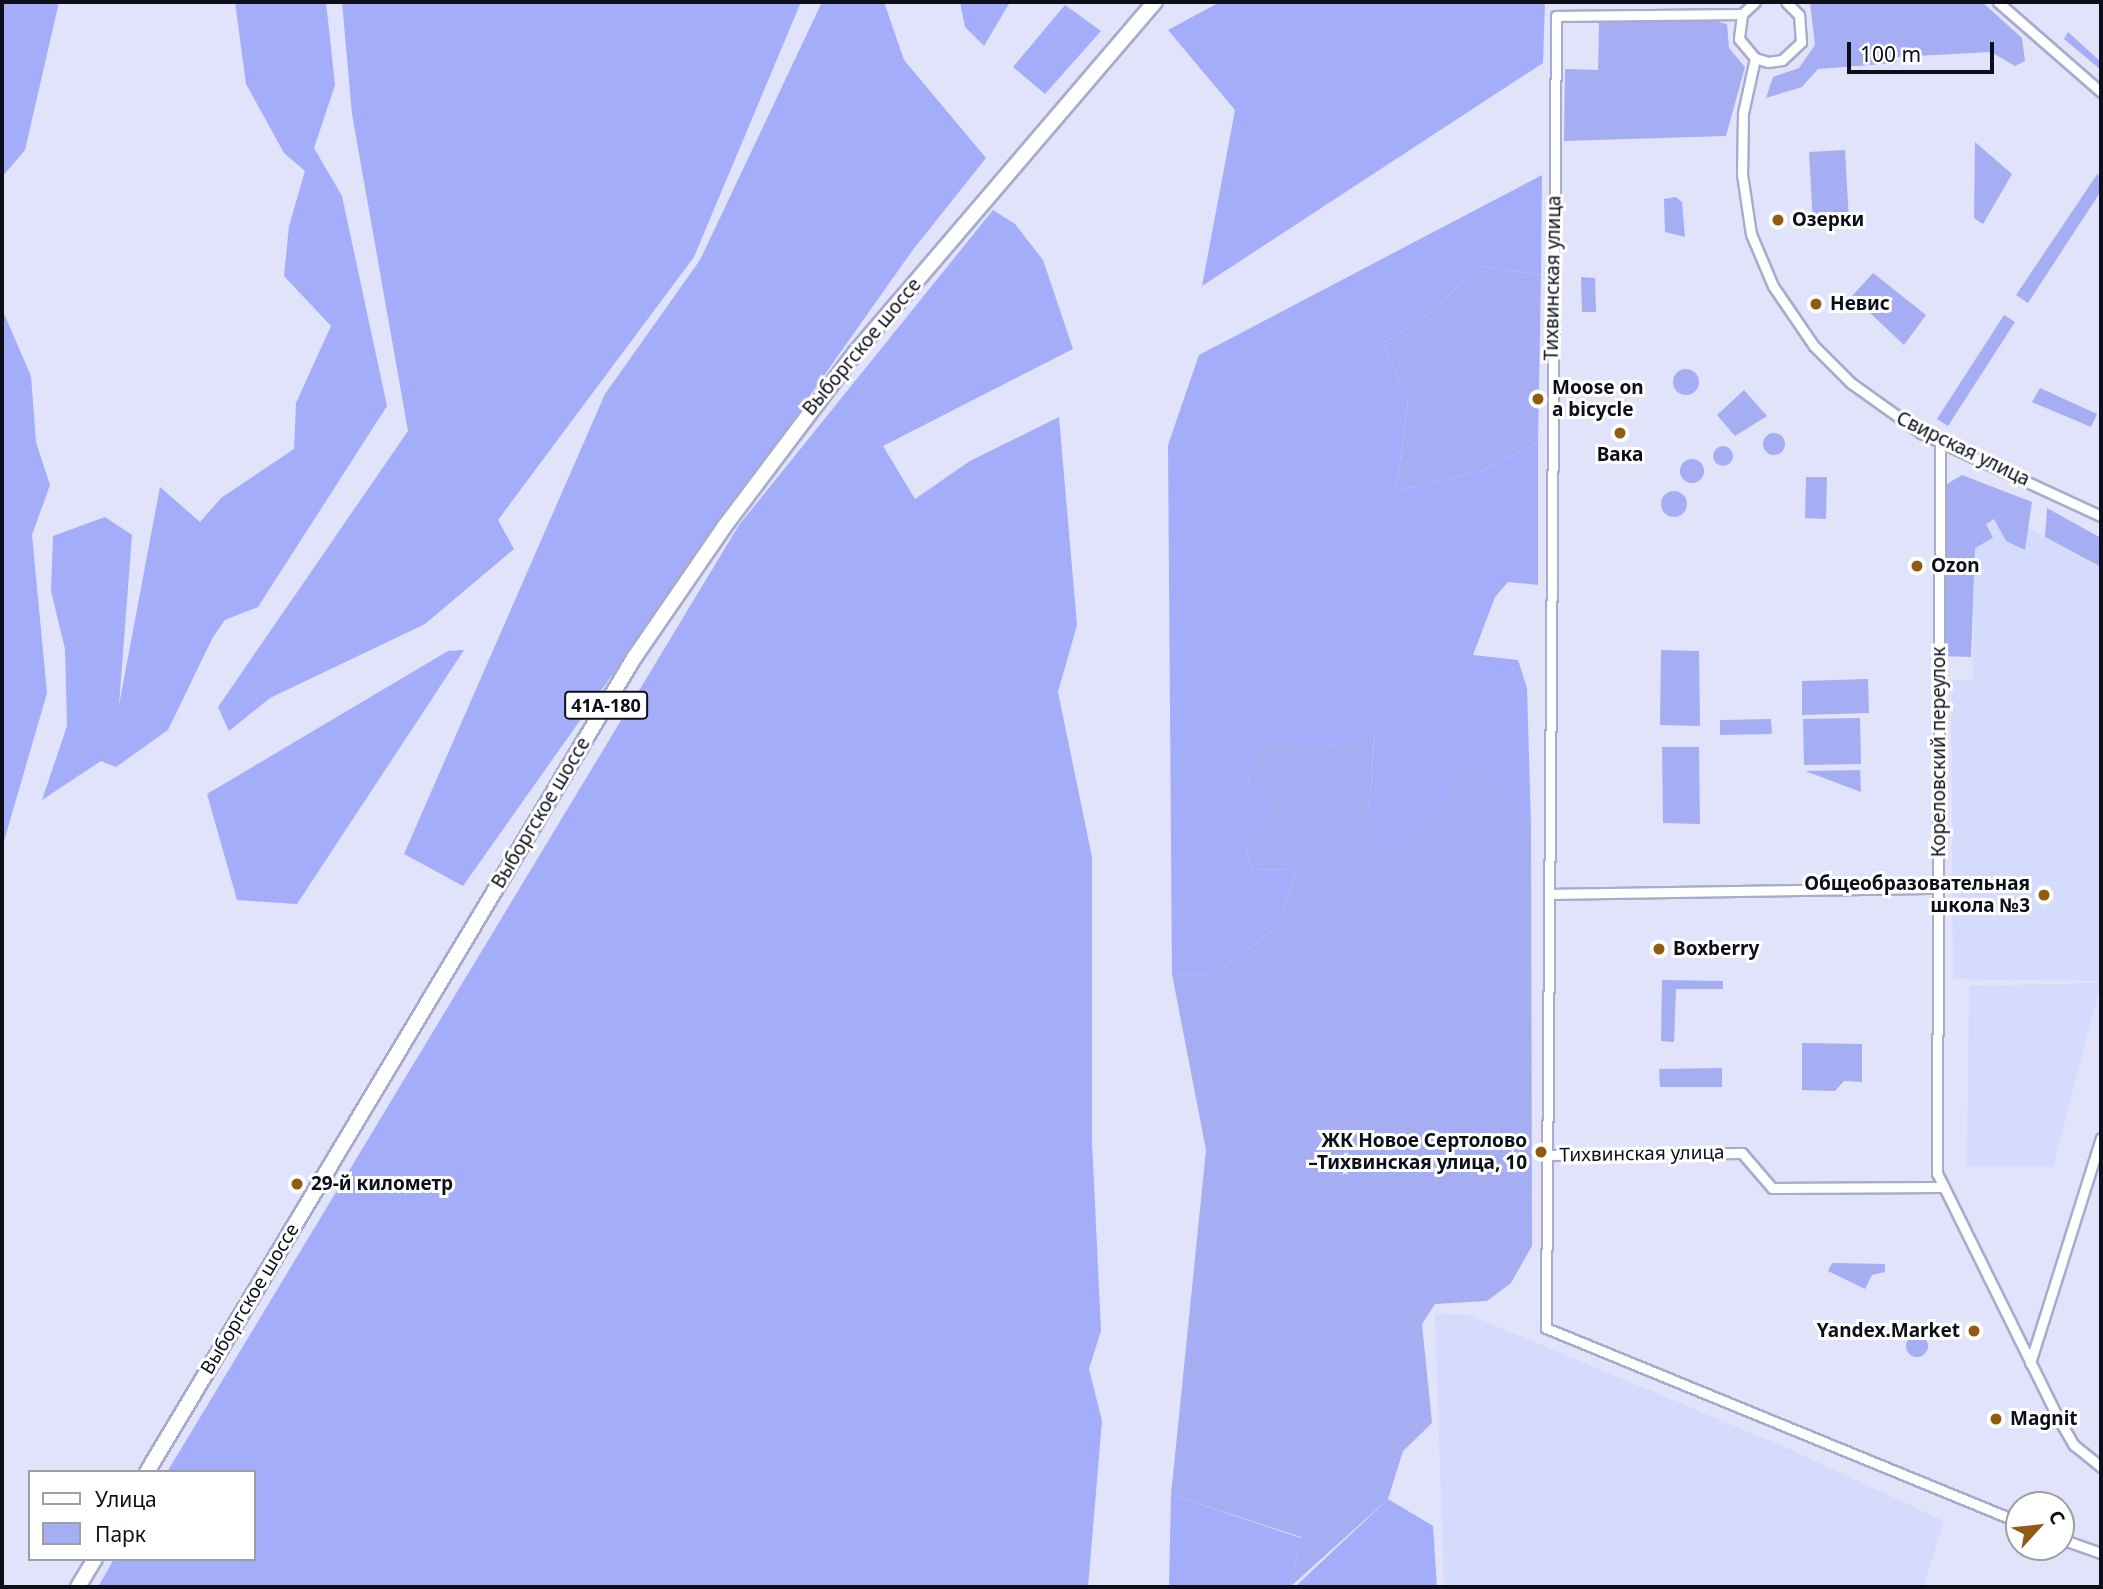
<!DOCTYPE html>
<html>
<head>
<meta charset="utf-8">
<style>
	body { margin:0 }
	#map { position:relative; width:2103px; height:1589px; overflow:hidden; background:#e0e3f9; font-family:"Noto Sans",sans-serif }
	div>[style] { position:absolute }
	.built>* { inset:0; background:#d5dbfd }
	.green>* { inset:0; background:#a5aef3 }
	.round { border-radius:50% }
	.forest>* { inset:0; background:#a4adfa }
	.roads { filter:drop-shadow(2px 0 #a7acce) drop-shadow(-2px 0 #a7acce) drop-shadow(0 2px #a7acce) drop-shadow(0 -2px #a7acce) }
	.street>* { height:9px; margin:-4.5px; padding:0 4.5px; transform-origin:4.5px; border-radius:4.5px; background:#fff }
	.primary>* { height:14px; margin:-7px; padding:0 7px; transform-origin:7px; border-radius:7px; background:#fff }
	.dots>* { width:19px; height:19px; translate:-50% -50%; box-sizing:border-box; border:4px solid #fff; border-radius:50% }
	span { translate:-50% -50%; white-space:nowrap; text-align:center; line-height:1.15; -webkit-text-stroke:6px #fff; paint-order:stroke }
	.shield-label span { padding:2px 5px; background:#fff; border:2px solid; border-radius:5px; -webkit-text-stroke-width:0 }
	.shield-label { font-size:18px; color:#0c0e19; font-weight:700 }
	.poi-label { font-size:19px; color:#0c0e19; font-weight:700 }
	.left { translate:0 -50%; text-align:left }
	.right { translate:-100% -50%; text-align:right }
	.street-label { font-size:19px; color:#0c0e19 }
	.frame { position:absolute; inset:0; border:4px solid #0c0e19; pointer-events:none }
	.legend { position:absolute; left:28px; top:1470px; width:228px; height:91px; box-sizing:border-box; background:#fff; border:2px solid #9e9fa3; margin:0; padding:9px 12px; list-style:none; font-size:21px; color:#0c0e19 }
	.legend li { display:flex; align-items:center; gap:14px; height:35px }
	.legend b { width:35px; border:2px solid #9e9fa3 }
	.north { position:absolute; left:2005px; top:1491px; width:70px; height:70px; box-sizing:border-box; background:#fff; border:2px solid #9e9fa3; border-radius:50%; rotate:63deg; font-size:19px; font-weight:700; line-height:28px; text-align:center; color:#0c0e19 }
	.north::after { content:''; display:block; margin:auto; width:24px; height:32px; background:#915b10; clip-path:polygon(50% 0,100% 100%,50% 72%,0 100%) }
	.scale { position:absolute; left:1847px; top:42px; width:147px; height:32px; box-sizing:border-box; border:4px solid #0c0e19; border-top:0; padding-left:9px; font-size:21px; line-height:24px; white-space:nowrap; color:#0c0e19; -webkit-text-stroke:5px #fff; paint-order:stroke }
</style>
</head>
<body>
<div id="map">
	<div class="built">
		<div style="clip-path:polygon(1997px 511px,2101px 568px,2101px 981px,1953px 979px,1951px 681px,1973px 679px,1974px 526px)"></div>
		<div style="clip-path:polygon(2101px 983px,2053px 1167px,1967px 1167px,1969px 986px)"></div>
		<div style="clip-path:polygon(1435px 1314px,1470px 1315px,1794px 1451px,1944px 1521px,1923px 1587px,1444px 1587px)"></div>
	</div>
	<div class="green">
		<div style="clip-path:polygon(1810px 2px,1982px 2px,2022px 38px,2025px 61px,2015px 66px,1991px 52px,1897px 57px,1896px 63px,1818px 69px,1802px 87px,1766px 98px,1773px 77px,1799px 68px,1815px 45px)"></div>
		<div style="clip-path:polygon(1715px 21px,1727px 24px,1729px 48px,1745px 67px,1726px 136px,1564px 141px,1565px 69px,1598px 70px,1599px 22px)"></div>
		<div style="clip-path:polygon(1975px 142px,2012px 174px,1983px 224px,1974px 218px)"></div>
		<div style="clip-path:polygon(1845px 150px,1849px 221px,1813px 223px,1809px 152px)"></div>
		<div style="clip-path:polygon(2098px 173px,2101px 191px,2028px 303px,2016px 295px)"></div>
		<div style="clip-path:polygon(1676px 197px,1682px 202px,1685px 237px,1665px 232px,1664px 199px)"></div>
		<div style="clip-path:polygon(1480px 266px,1541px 275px,1538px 442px,1482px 471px,1396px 491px,1408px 401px,1383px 343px,1425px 317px)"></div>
		<div style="clip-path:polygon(1873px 273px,1926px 315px,1904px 345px,1852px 296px)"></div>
		<div style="clip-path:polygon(1581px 277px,1595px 278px,1596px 312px,1582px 312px)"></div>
		<div style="clip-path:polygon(2004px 315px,2015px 322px,1948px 426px,1937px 419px)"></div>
		<div class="round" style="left:1673px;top:369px;width:26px;height:26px"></div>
		<div style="clip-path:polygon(2040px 388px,2097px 414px,2091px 427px,2032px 402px)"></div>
		<div style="clip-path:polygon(1744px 390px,1767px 416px,1735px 436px,1717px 415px)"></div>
		<div class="round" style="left:1763px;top:433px;width:22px;height:22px"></div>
		<div class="round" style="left:1713px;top:446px;width:20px;height:20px"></div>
		<div class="round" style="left:1680px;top:459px;width:24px;height:24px"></div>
		<div style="clip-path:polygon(1962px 475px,2032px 502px,2025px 550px,2006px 541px,1994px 519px,1986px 524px,1993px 538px,1975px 548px,1971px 657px,1944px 656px,1947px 484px)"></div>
		<div style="clip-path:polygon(1806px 477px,1827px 477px,1826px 519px,1805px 518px)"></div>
		<div class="round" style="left:1661px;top:491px;width:26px;height:26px"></div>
		<div style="clip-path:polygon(2047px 508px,2101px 538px,2101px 567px,2045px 537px)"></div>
		<div style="clip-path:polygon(1661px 650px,1699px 651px,1700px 726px,1660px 725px)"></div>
		<div style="clip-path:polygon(1868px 679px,1869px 713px,1802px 715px,1802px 681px)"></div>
		<div style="clip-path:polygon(1860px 718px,1861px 764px,1804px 765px,1803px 719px)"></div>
		<div style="clip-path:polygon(1771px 719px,1772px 734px,1720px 735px,1720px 720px)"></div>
		<div style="clip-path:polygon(1375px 731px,1369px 812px,1433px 824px,1466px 755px,1531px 825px,1532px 1246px,1511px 1283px,1487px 1301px,1435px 1304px,1422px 1324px,1432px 1423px,1403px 1451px,1388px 1499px,1290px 1587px,1301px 1537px,1171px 1495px,1206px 1150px,1172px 974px,1214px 975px,1276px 928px,1297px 870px,1252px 869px,1246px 849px,1271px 806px,1248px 781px,1262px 737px,1327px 747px)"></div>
		<div style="clip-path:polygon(1662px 747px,1699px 747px,1700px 824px,1663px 823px)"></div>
		<div style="clip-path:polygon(1860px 770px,1861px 792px,1805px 771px)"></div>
		<div style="clip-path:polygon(1662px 980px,1723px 981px,1723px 989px,1676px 989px,1674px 1042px,1661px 1041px)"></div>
		<div style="clip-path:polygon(1802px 1043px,1862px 1044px,1862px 1082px,1844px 1081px,1835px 1091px,1802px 1090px)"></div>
		<div style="clip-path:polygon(1722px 1068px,1722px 1087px,1660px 1087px,1659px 1069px)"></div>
		<div style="clip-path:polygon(1832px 1263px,1885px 1264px,1885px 1272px,1872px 1275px,1865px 1289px,1828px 1271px)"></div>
		<div class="round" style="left:1906px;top:1335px;width:22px;height:22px"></div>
	</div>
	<div class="forest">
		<div style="clip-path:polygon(2px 2px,59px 2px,25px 150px,2px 177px)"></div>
		<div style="clip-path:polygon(235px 2px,326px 2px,335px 85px,314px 148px,342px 196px,387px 406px,258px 607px,225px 620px,213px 637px,168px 730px,116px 767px,101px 761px,42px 800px,67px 726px,65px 649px,51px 591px,53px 536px,105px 517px,132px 535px,119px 705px,160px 487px,200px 522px,221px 498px,294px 449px,296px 403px,331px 326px,284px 276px,289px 226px,305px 171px,284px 153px,246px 84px)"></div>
		<div style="clip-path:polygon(342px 2px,801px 2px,694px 257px,498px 520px,514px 549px,425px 624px,270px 698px,229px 731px,218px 707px,408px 431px,352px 114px)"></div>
		<div style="clip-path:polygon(822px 2px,884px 2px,904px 60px,986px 158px,912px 251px,463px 886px,404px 854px,605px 394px,700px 260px)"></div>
		<div style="clip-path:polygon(960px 2px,1010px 2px,984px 46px,965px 27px)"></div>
		<div style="clip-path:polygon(1220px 2px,1545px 2px,1543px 63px,1202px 286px,1235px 110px,1168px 30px)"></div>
		<div style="clip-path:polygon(1065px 5px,1101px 31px,1045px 94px,1013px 67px)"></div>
		<div style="clip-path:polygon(2068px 32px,2101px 62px,2101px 70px,2064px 39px)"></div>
		<div style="clip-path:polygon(1542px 175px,1541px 275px,1480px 266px,1425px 317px,1383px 343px,1408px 401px,1396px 491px,1482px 471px,1538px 442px,1538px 585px,1508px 582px,1495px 597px,1473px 655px,1518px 660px,1527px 688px,1531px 825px,1466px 756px,1433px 824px,1387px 856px,1369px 812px,1375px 732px,1327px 747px,1262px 738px,1248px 781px,1271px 806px,1246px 849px,1252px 869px,1297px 870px,1276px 928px,1214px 975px,1172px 974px,1168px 445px,1199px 355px)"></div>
		<div style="clip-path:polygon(993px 210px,1015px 224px,1043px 260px,1073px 349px,883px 446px,915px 499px,970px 461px,1059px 417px,1077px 625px,1058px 692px,1092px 857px,1092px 1142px,1101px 1331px,1089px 1369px,1102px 1421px,1088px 1587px,98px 1587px,114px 1559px,254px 1559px,254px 1472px,167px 1472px,739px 525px)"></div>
		<div style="clip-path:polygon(2px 309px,31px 376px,36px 442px,50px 485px,32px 535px,47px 693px,2px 848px)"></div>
		<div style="clip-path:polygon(464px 650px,297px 904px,237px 900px,207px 794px,448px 651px)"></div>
		<div style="clip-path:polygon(1171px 1495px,1301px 1538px,1290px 1587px,1169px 1587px)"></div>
		<div style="clip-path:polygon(1388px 1499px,1433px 1526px,1437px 1587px,1295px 1587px)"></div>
	</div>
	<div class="roads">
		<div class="street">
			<div style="left:1755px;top:2px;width:18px;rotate:137deg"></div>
			<div style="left:1742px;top:14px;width:25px;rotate:97deg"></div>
			<div style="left:1739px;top:39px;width:25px;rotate:50deg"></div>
			<div style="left:1755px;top:58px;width:14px;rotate:17deg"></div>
			<div style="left:1768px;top:62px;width:14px;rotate:-8deg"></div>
			<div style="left:1782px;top:60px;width:26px;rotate:-43deg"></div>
			<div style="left:1801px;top:42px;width:27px;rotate:-94deg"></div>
			<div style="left:1799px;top:15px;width:18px;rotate:-135deg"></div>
			<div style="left:1998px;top:2px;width:137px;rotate:41.1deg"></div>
			<div style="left:1742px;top:14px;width:186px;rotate:179.4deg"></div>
			<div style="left:1556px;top:16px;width:1312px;rotate:90.44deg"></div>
			<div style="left:1546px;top:1328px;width:511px;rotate:22.3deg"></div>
			<div style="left:1755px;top:58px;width:56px;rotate:102.3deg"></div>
			<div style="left:1743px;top:113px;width:61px;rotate:90.9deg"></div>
			<div style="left:1742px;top:174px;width:61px;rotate:81.5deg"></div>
			<div style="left:1751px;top:234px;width:56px;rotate:67.1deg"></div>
			<div style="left:1773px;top:286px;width:73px;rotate:55.7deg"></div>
			<div style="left:1814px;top:346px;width:52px;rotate:45deg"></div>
			<div style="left:1851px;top:383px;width:86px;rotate:35.5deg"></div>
			<div style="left:1921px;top:433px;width:198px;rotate:24.8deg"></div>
			<div style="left:1940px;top:442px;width:731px;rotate:90.24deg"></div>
			<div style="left:1937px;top:1173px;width:271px;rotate:63.7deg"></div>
			<div style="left:2057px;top:1416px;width:34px;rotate:60deg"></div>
			<div style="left:2074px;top:1445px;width:35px;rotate:39deg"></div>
			<div style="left:1550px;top:894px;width:389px;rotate:-0.9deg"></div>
			<div style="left:1548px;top:1155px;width:194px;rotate:-0.6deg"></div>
			<div style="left:1742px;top:1153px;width:46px;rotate:49.4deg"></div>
			<div style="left:1772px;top:1188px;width:168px;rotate:-0.3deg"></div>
			<div style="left:2030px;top:1363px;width:236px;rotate:-72.5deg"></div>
			<div style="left:2061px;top:1539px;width:42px;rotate:19.3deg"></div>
		</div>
		<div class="primary">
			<div style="left:147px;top:1472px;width:949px;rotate:-59.11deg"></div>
			<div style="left:634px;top:658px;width:159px;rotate:-55.5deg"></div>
			<div style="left:724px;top:527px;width:218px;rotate:-53deg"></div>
			<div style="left:855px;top:353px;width:462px;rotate:-49.5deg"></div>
			<div style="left:78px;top:1587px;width:33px;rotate:-59deg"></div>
		</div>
	</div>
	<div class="dots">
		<div style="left:1778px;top:220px;background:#915b10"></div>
		<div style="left:1816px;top:304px;background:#915b10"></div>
		<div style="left:1538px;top:399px;background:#915b10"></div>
		<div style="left:1620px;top:433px;background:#915b10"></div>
		<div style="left:1917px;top:566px;background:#915b10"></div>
		<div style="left:2044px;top:895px;background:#915b10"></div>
		<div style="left:1659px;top:949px;background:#915b10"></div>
		<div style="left:1541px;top:1152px;background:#915b10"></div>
		<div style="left:297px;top:1184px;background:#915b10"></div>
		<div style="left:1974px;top:1331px;background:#915b10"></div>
		<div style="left:1996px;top:1419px;background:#915b10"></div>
	</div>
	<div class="shield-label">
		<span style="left:606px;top:705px">41А-180</span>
	</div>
	<div class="poi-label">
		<span class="left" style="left:1792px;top:220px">Озерки</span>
		<span class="left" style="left:1830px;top:304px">Невис</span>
		<span class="left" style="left:1552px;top:399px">Moose on<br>a bicycle</span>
		<span style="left:1620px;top:455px">Вака</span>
		<span class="left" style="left:1931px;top:566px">Ozon</span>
		<span class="right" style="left:2030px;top:895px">Общеобразовательная<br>школа №3</span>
		<span class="left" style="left:1673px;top:949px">Boxberry</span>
		<span class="right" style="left:1527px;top:1152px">ЖК Новое Сертолово<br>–Тихвинская улица, 10</span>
		<span class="left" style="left:311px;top:1184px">29-й километр</span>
		<span class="right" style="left:1960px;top:1331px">Yandex.Market</span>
		<span class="left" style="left:2010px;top:1419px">Magnit</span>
	</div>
	<div class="street-label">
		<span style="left:1553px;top:278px;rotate:-89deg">Тихвинская улица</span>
		<span style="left:862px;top:347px;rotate:-50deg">Выборгское шоссе</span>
		<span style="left:1963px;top:449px;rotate:26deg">Свирская улица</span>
		<span style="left:1939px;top:752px;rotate:-90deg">Кореловский переулок</span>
		<span style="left:541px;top:813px;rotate:-59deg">Выборгское шоссе</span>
		<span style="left:1642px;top:1154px;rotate:-1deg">Тихвинская улица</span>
		<span style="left:250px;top:1299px;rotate:-59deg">Выборгское шоссе</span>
	</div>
	<div class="frame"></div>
	<ul class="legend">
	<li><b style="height:9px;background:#fff"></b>Улица</li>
	<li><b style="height:19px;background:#a5aef3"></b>Парк</li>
	</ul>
	<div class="north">С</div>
	<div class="scale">100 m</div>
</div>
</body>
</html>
